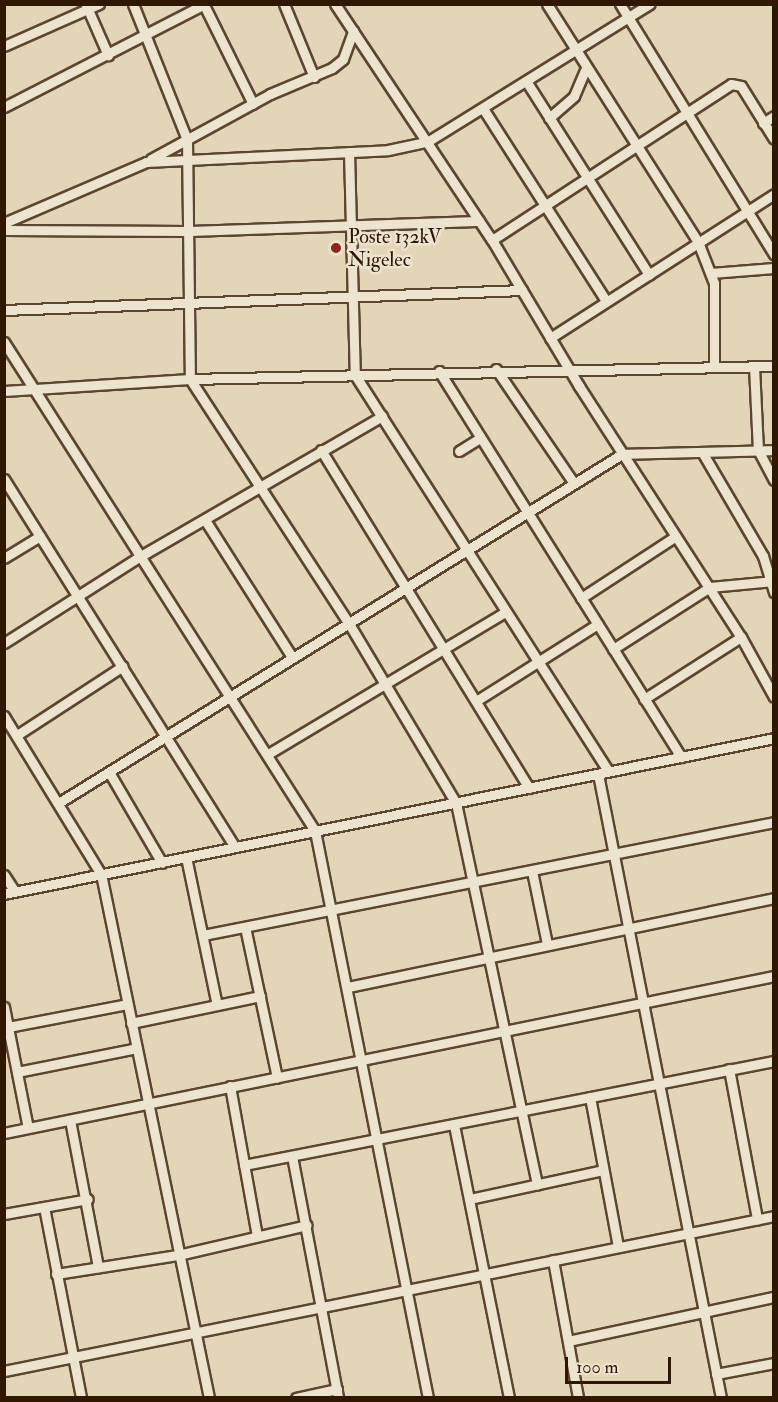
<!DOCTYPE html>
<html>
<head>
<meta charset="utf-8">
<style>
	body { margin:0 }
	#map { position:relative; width:778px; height:1402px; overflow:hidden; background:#e3d5b7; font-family:"IM FELL Double Pica",serif }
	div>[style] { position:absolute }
	.roads { filter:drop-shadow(2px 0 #5c462f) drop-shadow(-2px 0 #5c462f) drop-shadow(0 2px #5c462f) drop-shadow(0 -2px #5c462f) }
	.minor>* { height:9px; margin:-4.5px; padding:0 4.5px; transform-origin:4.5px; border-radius:4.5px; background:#ede4d0 }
	.dots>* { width:16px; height:16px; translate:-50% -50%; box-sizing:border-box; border:3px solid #ede4d0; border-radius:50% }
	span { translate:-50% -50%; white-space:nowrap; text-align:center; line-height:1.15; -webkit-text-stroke:5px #ede4d0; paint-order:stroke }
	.poi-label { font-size:20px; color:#2f1702 }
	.left { translate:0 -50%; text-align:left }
	.frame { position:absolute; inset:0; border:6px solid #2f1702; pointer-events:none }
	.scale { position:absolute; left:565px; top:1357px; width:106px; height:27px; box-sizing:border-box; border:3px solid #2f1702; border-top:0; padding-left:8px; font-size:18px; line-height:21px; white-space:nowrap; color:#2f1702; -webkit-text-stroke:4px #ede4d0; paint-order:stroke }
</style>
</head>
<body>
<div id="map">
	<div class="roads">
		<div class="minor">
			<div style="left:133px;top:4px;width:146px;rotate:68.3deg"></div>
			<div style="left:187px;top:140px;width:239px;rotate:89.3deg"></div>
			<div style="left:190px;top:379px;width:290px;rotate:57deg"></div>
			<div style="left:348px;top:622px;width:211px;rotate:59.2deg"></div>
			<div style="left:456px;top:803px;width:390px;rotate:78deg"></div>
			<div style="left:284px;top:4px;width:79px;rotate:67.7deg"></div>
			<div style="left:335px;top:4px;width:283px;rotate:56.4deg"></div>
			<div style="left:492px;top:240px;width:170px;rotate:59.2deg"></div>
			<div style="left:579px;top:386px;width:299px;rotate:57.2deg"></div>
			<div style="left:741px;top:637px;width:68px;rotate:61.2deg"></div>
			<div style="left:547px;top:4px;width:282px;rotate:57.6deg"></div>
			<div style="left:698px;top:242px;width:44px;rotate:68.7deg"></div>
			<div style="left:714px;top:283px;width:84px;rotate:90deg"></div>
			<div style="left:620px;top:4px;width:294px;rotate:58.4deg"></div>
			<div style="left:86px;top:5px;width:55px;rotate:66.3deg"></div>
			<div style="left:204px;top:5px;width:110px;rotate:63.7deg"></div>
			<div style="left:4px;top:46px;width:104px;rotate:-23.9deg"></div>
			<div style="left:528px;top:84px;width:226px;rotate:57.6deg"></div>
			<div style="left:4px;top:107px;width:225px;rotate:-27.2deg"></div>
			<div style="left:484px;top:110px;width:227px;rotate:57.4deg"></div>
			<div style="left:549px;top:118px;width:33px;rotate:-41deg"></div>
			<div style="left:574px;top:96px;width:28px;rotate:-67deg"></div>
			<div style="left:763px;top:123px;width:13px;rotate:-32deg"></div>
			<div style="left:349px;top:152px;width:223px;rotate:88.5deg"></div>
			<div style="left:355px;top:375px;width:470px;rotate:57.4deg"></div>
			<div style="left:151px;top:159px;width:136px;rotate:-28.6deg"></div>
			<div style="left:270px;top:94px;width:67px;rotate:-22.8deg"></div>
			<div style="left:332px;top:68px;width:14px;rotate:-39deg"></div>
			<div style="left:343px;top:59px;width:30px;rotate:-70deg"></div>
			<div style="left:4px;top:223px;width:155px;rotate:-23.2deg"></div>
			<div style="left:146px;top:162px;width:242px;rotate:-2.8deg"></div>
			<div style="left:388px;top:150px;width:40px;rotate:-12deg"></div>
			<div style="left:427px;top:142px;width:262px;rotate:-31.8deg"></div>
			<div style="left:4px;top:230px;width:183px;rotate:0.3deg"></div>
			<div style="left:187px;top:231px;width:292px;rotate:-2deg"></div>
			<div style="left:492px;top:240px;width:285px;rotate:-33.1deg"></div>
			<div style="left:731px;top:84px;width:10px;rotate:11deg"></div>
			<div style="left:741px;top:86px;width:62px;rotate:58.1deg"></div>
			<div style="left:711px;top:273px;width:63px;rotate:-4.5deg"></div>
			<div style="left:4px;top:310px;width:518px;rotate:-2.21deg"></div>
			<div style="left:550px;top:338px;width:266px;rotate:-32.7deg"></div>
			<div style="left:4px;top:342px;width:580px;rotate:57.54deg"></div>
			<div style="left:315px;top:831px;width:578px;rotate:78.73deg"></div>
			<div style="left:754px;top:366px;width:84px;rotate:87.3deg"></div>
			<div style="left:758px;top:450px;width:34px;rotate:62deg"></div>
			<div style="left:496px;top:369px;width:137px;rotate:55.7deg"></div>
			<div style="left:439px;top:371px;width:456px;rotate:57.9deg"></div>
			<div style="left:4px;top:391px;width:186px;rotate:-3.7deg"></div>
			<div style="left:190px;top:379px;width:584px;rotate:-1.28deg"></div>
			<div style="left:321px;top:450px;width:397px;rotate:58.4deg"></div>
			<div style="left:459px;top:451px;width:25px;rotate:-32deg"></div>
			<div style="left:702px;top:452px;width:121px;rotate:59.6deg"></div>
			<div style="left:763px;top:556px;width:38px;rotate:73deg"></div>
			<div style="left:4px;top:479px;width:434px;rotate:57.9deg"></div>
			<div style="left:205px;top:520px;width:162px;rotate:57.6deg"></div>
			<div style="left:4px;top:558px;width:42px;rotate:-31.4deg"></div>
			<div style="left:581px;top:598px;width:113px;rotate:-33.1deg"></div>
			<div style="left:4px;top:643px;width:160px;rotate:-32.5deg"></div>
			<div style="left:139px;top:557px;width:281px;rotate:-30.1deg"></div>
			<div style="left:613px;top:649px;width:115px;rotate:-32.6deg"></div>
			<div style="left:710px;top:587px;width:64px;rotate:-5.4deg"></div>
			<div style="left:644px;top:699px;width:115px;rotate:-32.6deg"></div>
			<div style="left:476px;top:701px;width:144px;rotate:-32.3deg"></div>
			<div style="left:4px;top:716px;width:185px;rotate:58.5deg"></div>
			<div style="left:101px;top:874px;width:535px;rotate:78.35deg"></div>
			<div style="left:17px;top:735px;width:126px;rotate:-33.1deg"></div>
			<div style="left:268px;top:754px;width:276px;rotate:-30.9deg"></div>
			<div style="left:109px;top:772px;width:105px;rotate:59.8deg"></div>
			<div style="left:598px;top:774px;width:636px;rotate:78.85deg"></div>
			<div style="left:60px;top:802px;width:661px;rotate:-31.77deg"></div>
			<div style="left:622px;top:454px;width:152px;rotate:-1.5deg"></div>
			<div style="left:186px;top:857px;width:151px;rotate:78.2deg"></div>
			<div style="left:532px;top:871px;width:75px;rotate:78.4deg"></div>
			<div style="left:4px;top:875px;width:20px;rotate:57deg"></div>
			<div style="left:4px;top:894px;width:786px;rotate:-11.45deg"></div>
			<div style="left:245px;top:927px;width:154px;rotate:78deg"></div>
			<div style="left:203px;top:935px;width:582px;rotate:-11.19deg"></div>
			<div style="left:348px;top:987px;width:435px;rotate:-11.8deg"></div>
			<div style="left:4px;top:1007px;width:123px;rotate:78.8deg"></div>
			<div style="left:131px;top:1023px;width:132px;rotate:-11.8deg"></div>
			<div style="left:8px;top:1027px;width:121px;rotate:-10.9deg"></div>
			<div style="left:729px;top:1069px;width:153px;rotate:79.4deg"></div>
			<div style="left:17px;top:1072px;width:122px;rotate:-11.3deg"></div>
			<div style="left:230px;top:1086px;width:152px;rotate:79.8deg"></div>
			<div style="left:590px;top:1097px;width:152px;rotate:79.4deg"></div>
			<div style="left:70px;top:1120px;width:150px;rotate:79.2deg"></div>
			<div style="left:454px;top:1125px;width:278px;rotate:78.6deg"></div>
			<div style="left:4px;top:1133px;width:786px;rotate:-11.52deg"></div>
			<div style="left:292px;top:1156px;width:246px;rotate:79.2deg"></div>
			<div style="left:244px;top:1165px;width:540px;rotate:-11.1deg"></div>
			<div style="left:470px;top:1199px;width:136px;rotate:-12.3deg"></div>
			<div style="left:44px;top:1207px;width:195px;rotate:79deg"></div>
			<div style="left:4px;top:1214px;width:85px;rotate:-10.1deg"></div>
			<div style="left:553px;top:1260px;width:140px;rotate:79.7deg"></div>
			<div style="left:56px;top:1274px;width:123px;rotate:-8.9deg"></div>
			<div style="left:178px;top:1255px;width:132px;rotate:-13.1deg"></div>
			<div style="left:568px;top:1341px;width:211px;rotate:-12.1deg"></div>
			<div style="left:4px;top:1371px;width:785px;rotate:-11.38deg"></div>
			<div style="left:716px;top:1374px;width:59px;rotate:-10.7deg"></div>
			<div style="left:296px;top:1398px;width:42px;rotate:-12.4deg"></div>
		</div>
	</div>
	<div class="dots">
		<div style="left:336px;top:248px;background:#8f2418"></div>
	</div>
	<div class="poi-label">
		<span class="left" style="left:348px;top:248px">Poste 132kV<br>Nigelec</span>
	</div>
	<div class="frame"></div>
	<div class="scale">100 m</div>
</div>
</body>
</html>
